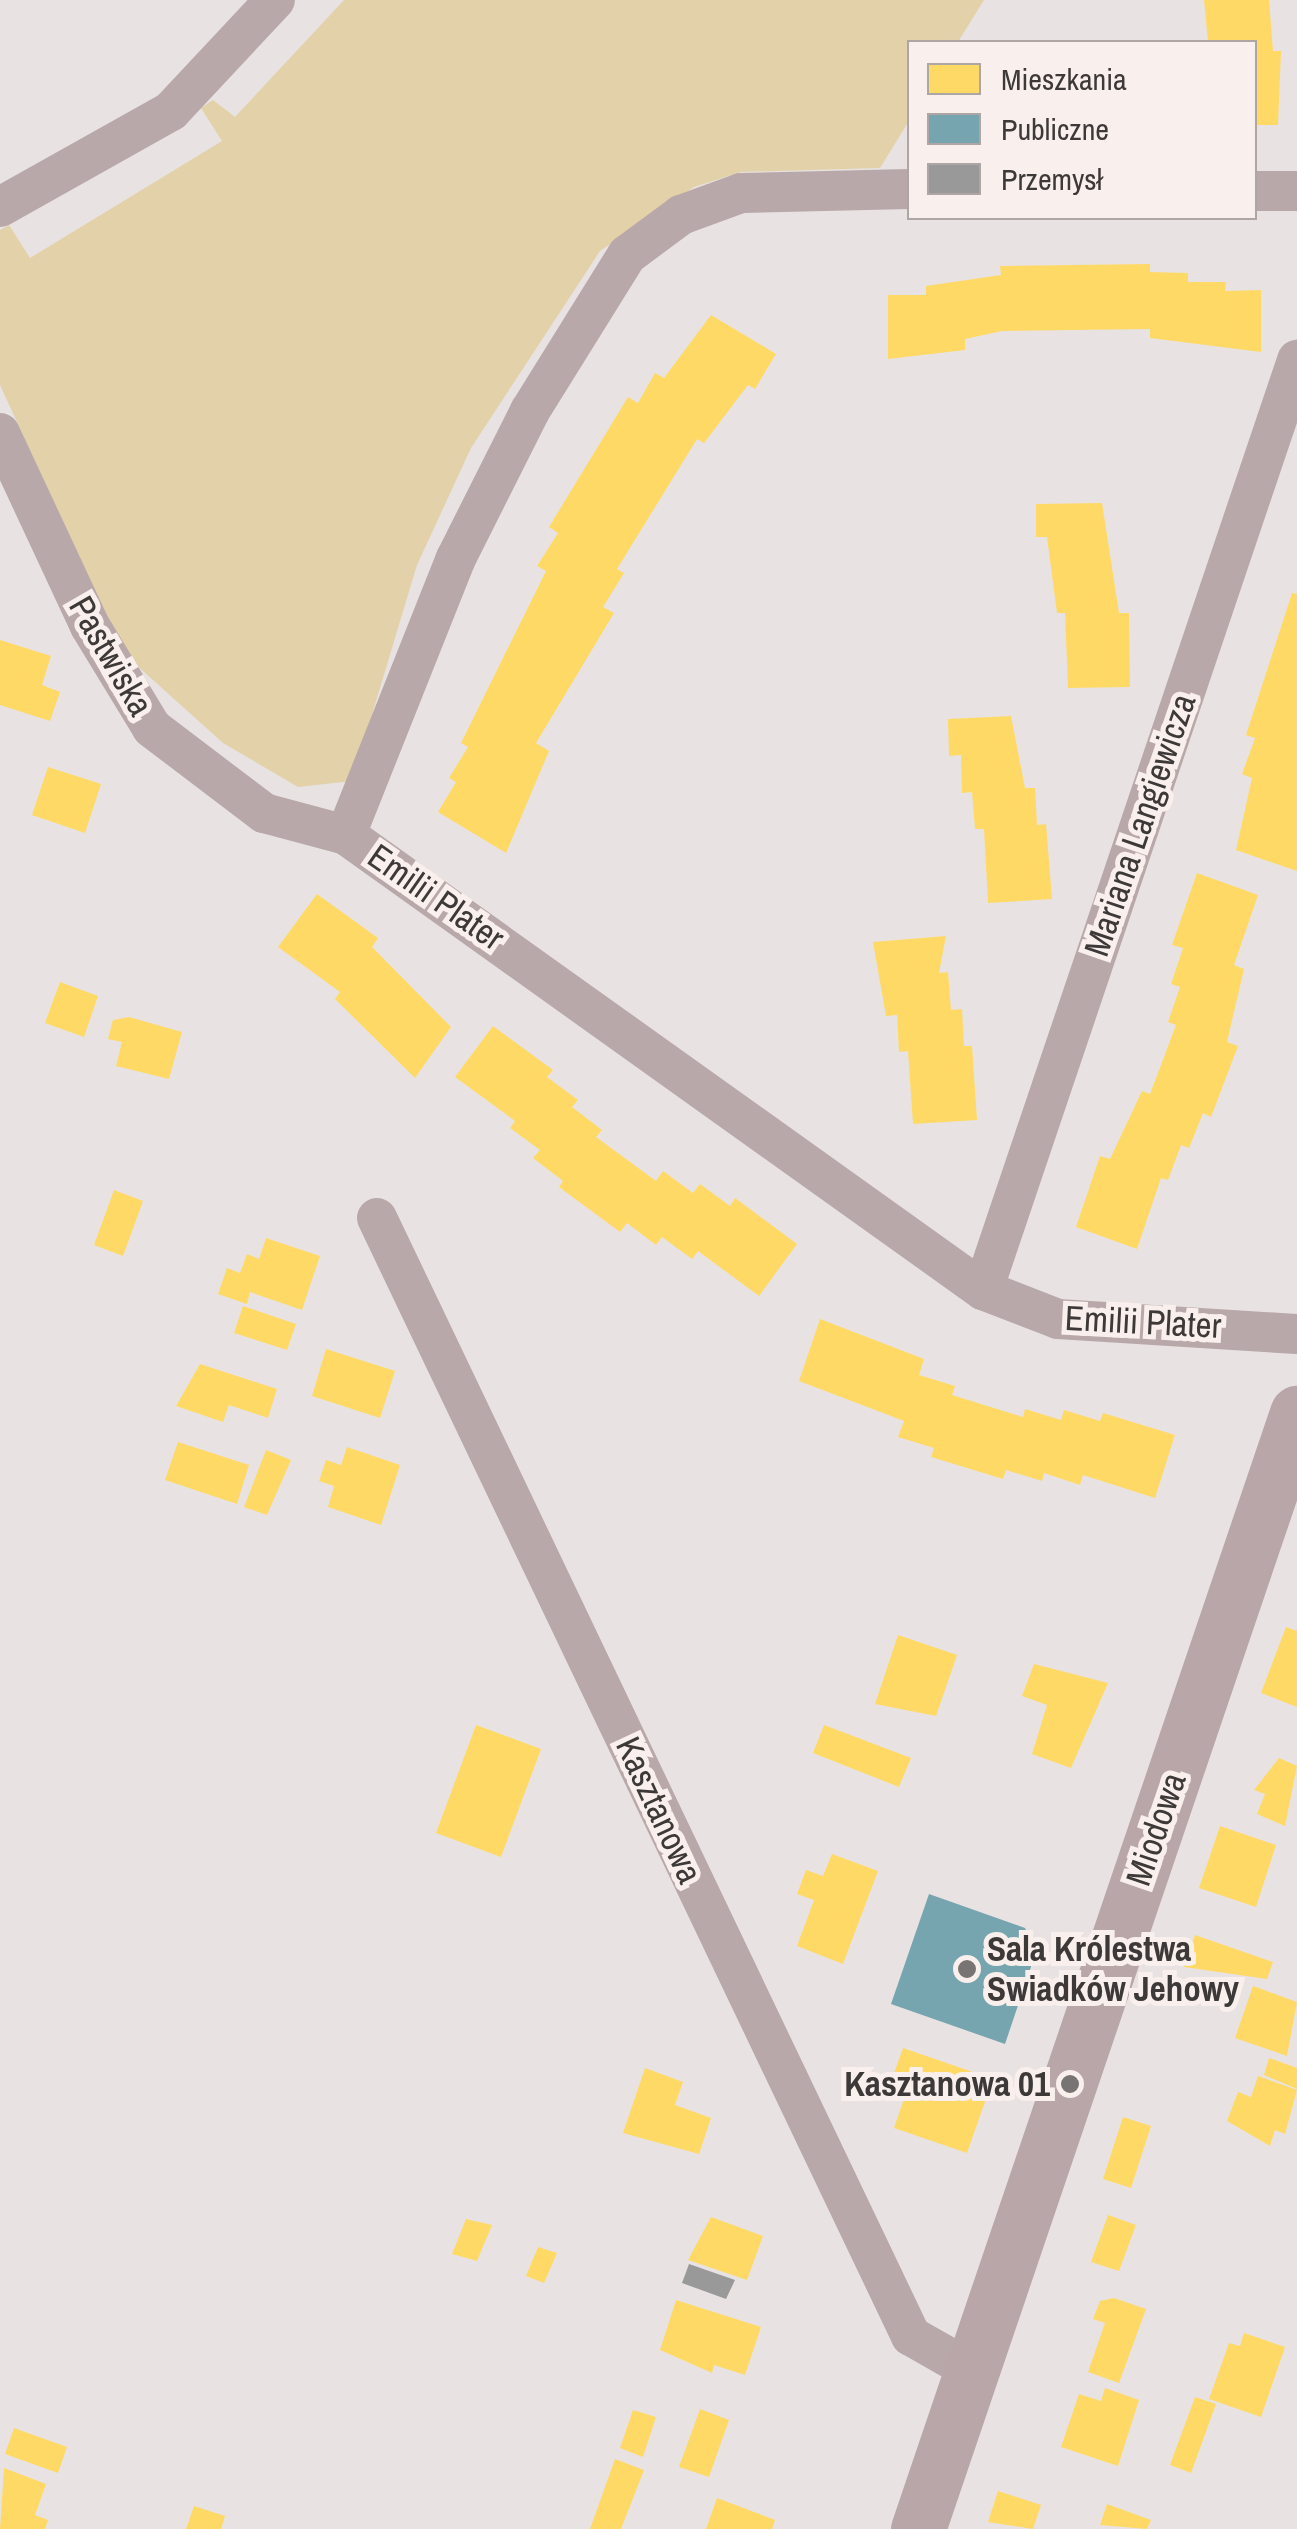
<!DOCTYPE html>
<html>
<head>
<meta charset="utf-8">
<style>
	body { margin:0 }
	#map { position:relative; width:1297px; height:2529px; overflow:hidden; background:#e8e3e2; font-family:"Archivo Narrow",sans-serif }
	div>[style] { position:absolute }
	.green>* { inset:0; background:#e3d1a9 }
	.homes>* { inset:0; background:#ffd966 }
	.public>* { inset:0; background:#76a5af }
	.industry>* { inset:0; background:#999 }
	.street>* { height:40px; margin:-20px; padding:0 20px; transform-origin:20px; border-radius:20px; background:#b9a8aa }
	.secondary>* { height:55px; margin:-27.5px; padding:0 27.5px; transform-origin:27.5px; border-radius:27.5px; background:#b8a6a8 }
	.dots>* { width:28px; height:28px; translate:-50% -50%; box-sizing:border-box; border:5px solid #f9efec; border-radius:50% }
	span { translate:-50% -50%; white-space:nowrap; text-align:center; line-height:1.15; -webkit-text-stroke:10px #f9efec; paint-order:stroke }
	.street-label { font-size:35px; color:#3c3938 }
	.poi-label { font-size:35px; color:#3c3938; font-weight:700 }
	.left { translate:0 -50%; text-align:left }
	.right { translate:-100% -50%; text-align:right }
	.legend { position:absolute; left:907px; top:40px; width:350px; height:180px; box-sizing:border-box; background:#f9efec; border:2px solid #ada6a4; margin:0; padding:12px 18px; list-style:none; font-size:30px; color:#3c3938 }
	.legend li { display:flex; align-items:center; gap:20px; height:50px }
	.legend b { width:50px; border:2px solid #ada6a4 }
</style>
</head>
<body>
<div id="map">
	<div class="green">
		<div style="clip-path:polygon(344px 0,984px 0,958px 42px,909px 42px,909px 121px,880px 168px,741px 172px,694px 187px,600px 251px,471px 448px,417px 565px,352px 781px,298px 787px,223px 743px,123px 653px,0 385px,0 230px,9px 225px,30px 258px,222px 141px,201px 108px,213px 100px,235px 117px)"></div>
	</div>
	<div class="homes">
		<div style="clip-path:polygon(1204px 0,1269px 0,1273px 51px,1281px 51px,1278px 125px,1254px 125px,1254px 42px,1208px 42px)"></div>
		<div style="clip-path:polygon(1150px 264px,1150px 272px,1188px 273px,1188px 282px,1226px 282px,1225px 291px,1261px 290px,1261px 352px,1150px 338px,1150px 329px,1002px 331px,965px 339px,965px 350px,888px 359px,888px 295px,926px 295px,926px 286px,1001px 275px,1000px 266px)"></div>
		<div style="clip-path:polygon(711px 315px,776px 354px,755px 389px,748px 385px,704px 443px,697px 439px,617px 569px,624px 573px,603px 607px,614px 613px,536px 743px,549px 751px,506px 853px,438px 812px,456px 782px,449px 778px,468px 747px,461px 743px,546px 571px,537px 566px,558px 533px,549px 527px,628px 397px,638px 403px,655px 373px,664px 378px)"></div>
		<div style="clip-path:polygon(1102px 503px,1119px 613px,1129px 613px,1130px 687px,1068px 688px,1065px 613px,1057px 613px,1047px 537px,1036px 537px,1036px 504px)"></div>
		<div style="clip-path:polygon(1292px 593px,1297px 594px,1297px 871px,1236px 850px,1252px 778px,1242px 774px,1255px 738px,1246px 735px)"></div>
		<div style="clip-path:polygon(0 640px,51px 656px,42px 685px,60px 692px,50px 721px,0 705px)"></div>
		<div style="clip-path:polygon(1011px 716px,1025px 788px,1035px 788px,1037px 825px,1046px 824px,1052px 899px,988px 903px,984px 829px,975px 829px,972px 792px,962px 793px,961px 755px,949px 756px,948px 719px)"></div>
		<div style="clip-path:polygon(48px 767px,101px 784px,85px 833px,32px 815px)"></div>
		<div style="clip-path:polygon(1197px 873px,1258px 895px,1234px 965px,1244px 969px,1227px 1042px,1238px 1046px,1211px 1117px,1203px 1113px,1189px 1148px,1181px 1145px,1168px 1180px,1161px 1178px,1137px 1249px,1076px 1227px,1100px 1156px,1110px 1159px,1142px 1091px,1150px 1094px,1176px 1025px,1168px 1022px,1180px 987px,1171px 984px,1183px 948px,1172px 945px)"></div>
		<div style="clip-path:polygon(317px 894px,378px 938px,372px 947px,451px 1027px,415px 1078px,335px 999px,340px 992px,278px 947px)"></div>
		<div style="clip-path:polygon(946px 936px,939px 973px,948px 972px,951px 1010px,962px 1009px,964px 1046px,972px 1046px,977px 1120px,913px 1124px,908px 1051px,899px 1052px,897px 1015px,886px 1016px,873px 942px)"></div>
		<div style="clip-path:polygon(60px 982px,98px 996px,84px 1037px,45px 1023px)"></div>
		<div style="clip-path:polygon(129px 1017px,182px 1032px,169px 1079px,116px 1066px,122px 1042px,108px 1039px,113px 1020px)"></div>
		<div style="clip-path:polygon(493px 1026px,553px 1070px,547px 1077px,578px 1100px,572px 1107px,602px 1130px,596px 1137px,656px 1181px,663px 1171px,693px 1193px,700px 1184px,730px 1206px,735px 1198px,797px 1244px,759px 1296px,698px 1251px,692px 1259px,662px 1237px,656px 1245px,627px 1223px,620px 1232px,559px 1187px,563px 1181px,533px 1158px,540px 1150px,510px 1128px,515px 1121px,455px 1077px)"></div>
		<div style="clip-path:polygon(114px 1190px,143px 1201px,123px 1256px,94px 1245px)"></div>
		<div style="clip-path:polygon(266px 1238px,320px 1256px,302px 1310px,250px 1292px,247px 1304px,218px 1294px,227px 1268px,240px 1273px,247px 1254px,259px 1259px)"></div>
		<div style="clip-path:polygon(243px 1306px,296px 1324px,287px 1350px,234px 1333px)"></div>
		<div style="clip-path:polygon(820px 1319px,924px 1359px,919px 1375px,955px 1386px,952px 1395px,1023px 1417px,1025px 1409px,1061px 1420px,1064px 1410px,1100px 1421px,1103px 1413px,1175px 1435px,1155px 1498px,1083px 1475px,1080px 1485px,1044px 1473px,1042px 1481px,1006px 1470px,1003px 1479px,931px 1457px,934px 1448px,898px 1437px,904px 1421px,799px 1381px)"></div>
		<div style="clip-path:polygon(326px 1349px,395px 1371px,380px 1418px,312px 1396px)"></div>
		<div style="clip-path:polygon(200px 1364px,277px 1389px,268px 1418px,229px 1405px,223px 1422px,176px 1406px)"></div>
		<div style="clip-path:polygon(178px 1442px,249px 1465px,237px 1504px,165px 1480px)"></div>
		<div style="clip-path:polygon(347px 1447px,400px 1465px,381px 1525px,328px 1507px,334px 1486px,319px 1481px,326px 1460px,341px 1465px)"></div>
		<div style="clip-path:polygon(266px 1450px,291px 1460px,267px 1515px,244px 1507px)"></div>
		<div style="clip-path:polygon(1286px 1627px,1297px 1631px,1297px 1707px,1261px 1693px)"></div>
		<div style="clip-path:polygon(898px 1635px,957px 1655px,936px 1716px,875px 1704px)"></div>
		<div style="clip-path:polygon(1034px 1664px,1108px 1683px,1071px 1768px,1032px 1754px,1047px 1705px,1022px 1696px)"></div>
		<div style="clip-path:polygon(476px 1725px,541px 1749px,501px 1857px,436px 1833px)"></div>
		<div style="clip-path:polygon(824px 1725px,911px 1758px,899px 1787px,813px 1753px)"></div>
		<div style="clip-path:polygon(1279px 1758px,1297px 1766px,1285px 1826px,1257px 1814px,1265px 1794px,1254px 1790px)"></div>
		<div style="clip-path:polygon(1220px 1826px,1276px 1845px,1256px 1907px,1199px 1888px)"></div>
		<div style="clip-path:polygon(832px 1854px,878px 1871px,843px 1964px,797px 1946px,814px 1900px,797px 1894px,806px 1870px,823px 1876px)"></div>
		<div style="clip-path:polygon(1195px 1935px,1273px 1962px,1267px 1979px,1184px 1967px)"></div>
		<div style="clip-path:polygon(1253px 1986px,1297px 2002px,1287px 2056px,1235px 2038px)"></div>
		<div style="clip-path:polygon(903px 2048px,993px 2079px,967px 2153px,894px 2128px,906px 2093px,889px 2087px)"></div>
		<div style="clip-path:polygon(1269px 2058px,1297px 2068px,1297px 2089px,1264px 2075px)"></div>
		<div style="clip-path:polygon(645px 2068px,683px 2082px,675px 2105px,711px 2118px,699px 2154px,623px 2133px)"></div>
		<div style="clip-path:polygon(1258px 2076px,1297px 2090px,1285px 2134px,1275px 2130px,1270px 2146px,1227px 2121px,1238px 2092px,1251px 2097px)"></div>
		<div style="clip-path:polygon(1123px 2117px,1151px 2126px,1131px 2188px,1103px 2179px)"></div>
		<div style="clip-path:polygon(1108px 2215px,1136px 2225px,1119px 2271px,1091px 2262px)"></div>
		<div style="clip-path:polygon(711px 2217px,763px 2236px,747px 2280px,688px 2260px)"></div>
		<div style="clip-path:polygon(466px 2219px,492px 2225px,477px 2261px,452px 2254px)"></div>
		<div style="clip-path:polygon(538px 2247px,557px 2253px,544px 2283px,526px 2276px)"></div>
		<div style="clip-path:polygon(1114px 2298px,1146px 2309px,1119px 2383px,1088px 2372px,1105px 2323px,1093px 2319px,1100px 2301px)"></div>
		<div style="clip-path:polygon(676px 2300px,761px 2327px,745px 2375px,714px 2365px,712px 2373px,660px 2350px)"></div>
		<div style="clip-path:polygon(1244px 2333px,1285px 2347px,1261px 2417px,1209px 2399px,1229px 2343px,1240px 2346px)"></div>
		<div style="clip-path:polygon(1105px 2388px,1139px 2400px,1118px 2466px,1061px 2447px,1079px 2394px,1101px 2401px)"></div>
		<div style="clip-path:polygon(1195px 2397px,1216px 2404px,1191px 2473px,1170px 2465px)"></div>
		<div style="clip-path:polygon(700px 2409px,729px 2420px,709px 2477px,679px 2467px)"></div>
		<div style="clip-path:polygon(633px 2410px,656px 2417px,643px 2457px,620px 2448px)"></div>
		<div style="clip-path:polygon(14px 2428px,67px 2447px,58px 2473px,5px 2454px)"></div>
		<div style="clip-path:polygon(615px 2459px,644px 2470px,621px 2529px,590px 2529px)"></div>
		<div style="clip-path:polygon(4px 2468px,46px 2484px,35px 2515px,48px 2520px,45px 2529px,0 2529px)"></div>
		<div style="clip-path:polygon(998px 2491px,1041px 2505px,1033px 2529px,988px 2522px)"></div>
		<div style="clip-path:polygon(717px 2498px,775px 2520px,772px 2529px,706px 2529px)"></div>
		<div style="clip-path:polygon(1107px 2504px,1151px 2520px,1147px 2529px,1100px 2525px)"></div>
		<div style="clip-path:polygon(194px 2506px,225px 2516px,221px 2529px,186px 2529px)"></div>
	</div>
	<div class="public">
		<div style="clip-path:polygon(929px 1894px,1025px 1928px,1036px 1952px,1005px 2044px,891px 2004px)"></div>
	</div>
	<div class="industry">
		<div style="clip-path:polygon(689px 2264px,735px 2280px,726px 2299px,682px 2283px)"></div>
	</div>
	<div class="street">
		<div style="left:909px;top:189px;width:168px;rotate:178.6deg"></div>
		<div style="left:741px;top:193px;width:64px;rotate:159.9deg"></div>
		<div style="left:681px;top:215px;width:67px;rotate:143.5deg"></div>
		<div style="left:627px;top:255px;width:184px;rotate:121.9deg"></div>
		<div style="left:530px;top:411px;width:165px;rotate:116.7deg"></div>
		<div style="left:456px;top:558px;width:298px;rotate:111.7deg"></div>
		<div style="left:346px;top:835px;width:783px;rotate:35.54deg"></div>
		<div style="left:983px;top:1290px;width:80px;rotate:21.1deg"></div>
		<div style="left:1058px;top:1319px;width:239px;rotate:3.6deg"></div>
		<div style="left:1254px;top:191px;width:43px"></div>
		<div style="left:0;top:207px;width:196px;rotate:-29.3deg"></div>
		<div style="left:171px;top:111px;width:152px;rotate:-46.9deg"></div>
		<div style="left:0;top:433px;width:213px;rotate:65deg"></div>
		<div style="left:90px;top:626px;width:119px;rotate:58.7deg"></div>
		<div style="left:152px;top:728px;width:141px;rotate:37.2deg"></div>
		<div style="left:264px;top:813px;width:85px;rotate:15deg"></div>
		<div style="left:377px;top:1218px;width:1239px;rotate:64.47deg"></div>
		<div style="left:911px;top:2336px;width:73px;rotate:29.7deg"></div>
		<div style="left:983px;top:1290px;width:982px;rotate:-71.34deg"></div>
	</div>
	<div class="secondary">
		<div style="left:918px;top:2529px;width:1179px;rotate:-71.24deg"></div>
	</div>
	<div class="dots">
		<div style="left:967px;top:1969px;background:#787474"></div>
		<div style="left:1070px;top:2084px;background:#787474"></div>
	</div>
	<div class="street-label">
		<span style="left:111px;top:656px;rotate:60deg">Pastwiska</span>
		<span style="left:1140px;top:825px;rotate:-71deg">Mariana Langiewicza</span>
		<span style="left:436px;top:897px;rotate:35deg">Emilii Plater</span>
		<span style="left:1143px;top:1322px;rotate:3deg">Emilii Plater</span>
		<span style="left:659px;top:1810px;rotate:65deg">Kasztanowa</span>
		<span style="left:1156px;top:1829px;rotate:-71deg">Miodowa</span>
	</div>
	<div class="poi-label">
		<span class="left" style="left:987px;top:1969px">Sala Królestwa<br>Swiadków Jehowy</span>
		<span class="right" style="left:1050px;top:2084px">Kasztanowa 01</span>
	</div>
	<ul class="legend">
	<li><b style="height:28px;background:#ffd966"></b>Mieszkania</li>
	<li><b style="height:28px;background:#76a5af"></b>Publiczne</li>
	<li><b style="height:28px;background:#999"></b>Przemysł</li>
	</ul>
</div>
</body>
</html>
